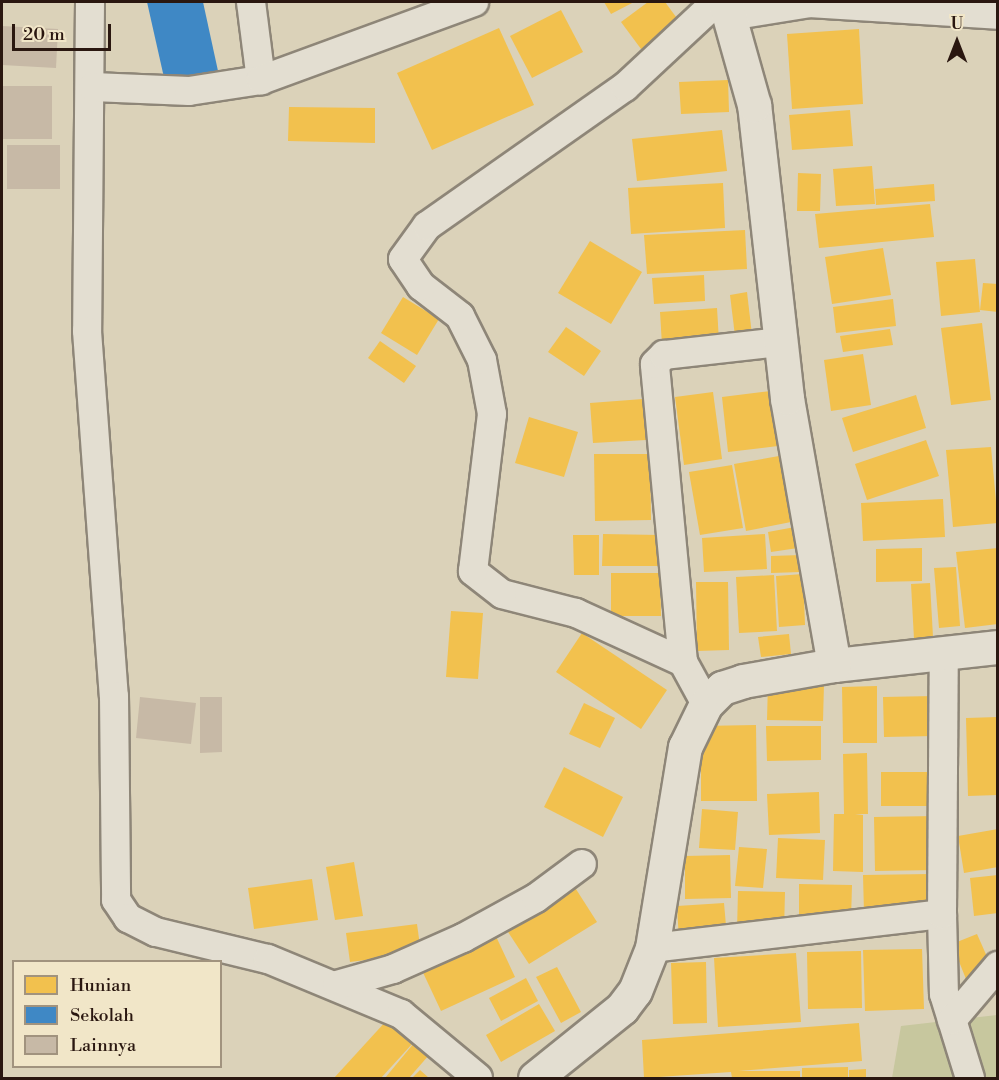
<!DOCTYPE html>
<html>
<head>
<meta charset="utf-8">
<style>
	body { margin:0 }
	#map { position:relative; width:999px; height:1080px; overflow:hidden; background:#dbd2b9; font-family:"Libre Bodoni",serif }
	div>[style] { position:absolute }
	.green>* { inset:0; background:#c7c79e }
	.homes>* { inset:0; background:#f2c14e }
	.schools>* { inset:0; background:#3f88c5 }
	.building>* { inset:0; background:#c7b9a6 }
	.roads { filter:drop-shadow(2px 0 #8e8678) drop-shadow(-2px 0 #8e8678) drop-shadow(0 2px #8e8678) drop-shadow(0 -2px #8e8678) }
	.street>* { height:28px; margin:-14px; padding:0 14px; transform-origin:14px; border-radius:14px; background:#e3ded1 }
	.secondary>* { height:33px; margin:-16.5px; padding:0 16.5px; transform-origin:16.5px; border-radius:16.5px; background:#e3ded1 }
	span { translate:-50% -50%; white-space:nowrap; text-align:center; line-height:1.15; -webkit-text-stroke:6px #f1e6c8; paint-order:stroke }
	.frame { position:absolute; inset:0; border:3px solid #2a1710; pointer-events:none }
	.legend { position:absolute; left:12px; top:960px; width:210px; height:108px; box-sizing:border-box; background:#f1e6c8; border:2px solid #a1937e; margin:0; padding:8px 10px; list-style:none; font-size:18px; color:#2a1710 }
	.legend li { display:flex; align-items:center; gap:12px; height:30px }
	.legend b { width:30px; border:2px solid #a1937e }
	.north { position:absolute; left:927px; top:12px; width:60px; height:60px; -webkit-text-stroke:4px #f1e6c8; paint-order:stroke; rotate:0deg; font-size:16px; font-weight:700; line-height:24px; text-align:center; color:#2a1710 }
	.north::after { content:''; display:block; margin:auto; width:21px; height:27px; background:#2a1710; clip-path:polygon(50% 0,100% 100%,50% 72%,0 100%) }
	.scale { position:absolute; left:12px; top:24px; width:99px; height:27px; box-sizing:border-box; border:3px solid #2a1710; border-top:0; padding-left:8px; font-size:18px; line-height:21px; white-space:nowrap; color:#2a1710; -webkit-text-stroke:4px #f1e6c8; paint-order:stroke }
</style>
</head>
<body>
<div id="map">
	<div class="green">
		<div style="clip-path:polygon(997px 1015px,997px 1078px,892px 1078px,901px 1026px)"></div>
	</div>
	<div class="homes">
		<div style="clip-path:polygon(604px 2px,634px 2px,611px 14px)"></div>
		<div style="clip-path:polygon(648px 2px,665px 2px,682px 25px,644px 53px,621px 22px)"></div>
		<div style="clip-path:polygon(561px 10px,583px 52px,532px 78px,510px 36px)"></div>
		<div style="clip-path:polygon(499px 28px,534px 105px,432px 150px,397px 73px)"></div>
		<div style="clip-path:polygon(859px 29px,863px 104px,792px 109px,787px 34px)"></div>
		<div style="clip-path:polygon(728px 80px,729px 112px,681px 114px,679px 82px)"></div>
		<div style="clip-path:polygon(289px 107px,375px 108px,375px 143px,288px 141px)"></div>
		<div style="clip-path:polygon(850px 110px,853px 146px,792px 150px,789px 115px)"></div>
		<div style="clip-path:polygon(722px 130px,727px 171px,637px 181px,632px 139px)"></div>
		<div style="clip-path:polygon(872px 166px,875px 204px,836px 206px,833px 169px)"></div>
		<div style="clip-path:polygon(798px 173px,821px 174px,820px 211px,797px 211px)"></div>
		<div style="clip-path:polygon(723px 183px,725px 228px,631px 234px,628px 188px)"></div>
		<div style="clip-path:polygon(934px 184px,935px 201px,876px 205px,875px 189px)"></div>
		<div style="clip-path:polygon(930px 204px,934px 237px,819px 248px,815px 214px)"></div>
		<div style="clip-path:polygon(745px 230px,747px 269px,647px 274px,644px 235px)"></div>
		<div style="clip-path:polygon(590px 241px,642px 272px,611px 324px,558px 293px)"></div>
		<div style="clip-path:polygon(883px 248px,891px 295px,832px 304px,825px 257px)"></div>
		<div style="clip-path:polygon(975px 259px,980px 312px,941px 316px,936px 262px)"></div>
		<div style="clip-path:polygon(704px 275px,705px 301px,654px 304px,652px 278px)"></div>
		<div style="clip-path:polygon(983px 283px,998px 284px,998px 312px,980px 310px)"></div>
		<div style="clip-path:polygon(747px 292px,752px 335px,735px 336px,730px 295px)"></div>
		<div style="clip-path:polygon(403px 297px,439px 319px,417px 355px,381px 333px)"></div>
		<div style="clip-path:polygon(893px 299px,896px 326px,836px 333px,833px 307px)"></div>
		<div style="clip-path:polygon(717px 308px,719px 341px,662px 345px,660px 312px)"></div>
		<div style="clip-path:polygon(982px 323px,991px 400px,951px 405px,941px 328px)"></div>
		<div style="clip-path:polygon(566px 327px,601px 351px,584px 376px,548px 352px)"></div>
		<div style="clip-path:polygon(890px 329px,893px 345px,843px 352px,840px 336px)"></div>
		<div style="clip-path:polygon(380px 341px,416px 366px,404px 383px,368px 358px)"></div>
		<div style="clip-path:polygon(863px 354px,871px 405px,831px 411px,824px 360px)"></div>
		<div style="clip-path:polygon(771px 391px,778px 446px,728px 452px,722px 397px)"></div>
		<div style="clip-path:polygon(713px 392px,722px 459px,684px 465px,675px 397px)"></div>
		<div style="clip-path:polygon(916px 395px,926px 428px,853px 452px,842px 418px)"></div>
		<div style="clip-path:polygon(643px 399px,646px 440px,593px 443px,590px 403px)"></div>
		<div style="clip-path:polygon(529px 417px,578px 432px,564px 477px,515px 463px)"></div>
		<div style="clip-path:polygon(926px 440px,939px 476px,867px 500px,855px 464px)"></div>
		<div style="clip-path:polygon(991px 447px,998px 523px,953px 527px,946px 450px)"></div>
		<div style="clip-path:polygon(594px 454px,650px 454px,651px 520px,595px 521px)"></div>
		<div style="clip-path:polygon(779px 456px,791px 522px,746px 531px,734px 464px)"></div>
		<div style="clip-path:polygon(732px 465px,743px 528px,700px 535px,689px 472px)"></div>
		<div style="clip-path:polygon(943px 499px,945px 537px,863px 541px,861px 503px)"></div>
		<div style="clip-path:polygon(795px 527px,798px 548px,771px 552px,768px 532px)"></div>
		<div style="clip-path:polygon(603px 534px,660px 535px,660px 566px,602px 566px)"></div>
		<div style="clip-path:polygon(765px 534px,767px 569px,704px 572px,702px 538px)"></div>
		<div style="clip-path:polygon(573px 535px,599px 535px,599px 575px,574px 575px)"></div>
		<div style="clip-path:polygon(922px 548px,922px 581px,876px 582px,876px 549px)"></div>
		<div style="clip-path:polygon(998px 548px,998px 624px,965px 628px,956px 552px)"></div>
		<div style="clip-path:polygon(801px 555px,801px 572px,771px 573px,771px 556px)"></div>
		<div style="clip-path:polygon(956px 567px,960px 626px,939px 628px,934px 568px)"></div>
		<div style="clip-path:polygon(611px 573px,660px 573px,661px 616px,611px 616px)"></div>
		<div style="clip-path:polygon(803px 574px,805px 625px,779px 627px,776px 576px)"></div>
		<div style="clip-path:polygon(774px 575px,777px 631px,739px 633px,736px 577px)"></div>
		<div style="clip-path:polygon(696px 582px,728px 582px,729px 650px,697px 651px)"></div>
		<div style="clip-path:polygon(930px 583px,933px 637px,914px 639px,911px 584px)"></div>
		<div style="clip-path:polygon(451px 611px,483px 613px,478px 679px,446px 677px)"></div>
		<div style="clip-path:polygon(582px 633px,667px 690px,641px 729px,556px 672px)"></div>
		<div style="clip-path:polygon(789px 634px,791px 654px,761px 657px,758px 637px)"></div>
		<div style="clip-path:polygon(768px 682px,824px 684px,823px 721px,767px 720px)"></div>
		<div style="clip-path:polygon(877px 686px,877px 743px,843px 743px,842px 687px)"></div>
		<div style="clip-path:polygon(934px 696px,935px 736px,884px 737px,883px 697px)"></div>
		<div style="clip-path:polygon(584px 703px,615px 718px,600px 748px,569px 734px)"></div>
		<div style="clip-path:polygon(966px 718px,998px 717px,998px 795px,968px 796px)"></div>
		<div style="clip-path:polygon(756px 725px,757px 801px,701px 801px,701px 726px)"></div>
		<div style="clip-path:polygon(766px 726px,821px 726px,821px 760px,767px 761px)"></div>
		<div style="clip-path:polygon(867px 753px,868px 814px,855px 814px,863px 815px,863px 872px,833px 871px,834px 814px,844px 814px,843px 754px)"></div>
		<div style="clip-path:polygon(564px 767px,623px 797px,603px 837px,544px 807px)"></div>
		<div style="clip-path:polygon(881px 772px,934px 772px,934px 806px,881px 806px)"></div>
		<div style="clip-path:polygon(819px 792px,820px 833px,769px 835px,767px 794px)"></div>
		<div style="clip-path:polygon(702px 809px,738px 812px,735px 850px,699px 848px)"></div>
		<div style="clip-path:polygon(936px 816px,937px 870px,875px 871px,874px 817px)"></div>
		<div style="clip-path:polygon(998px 829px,998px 867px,964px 873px,958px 836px)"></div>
		<div style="clip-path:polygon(778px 838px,825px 840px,823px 880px,776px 878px)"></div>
		<div style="clip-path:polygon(739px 847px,767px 849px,763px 888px,735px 886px)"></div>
		<div style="clip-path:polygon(730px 855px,731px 898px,685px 899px,685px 856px)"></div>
		<div style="clip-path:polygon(354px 862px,363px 916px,335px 920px,326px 867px)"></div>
		<div style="clip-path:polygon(930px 874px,931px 913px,864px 913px,863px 875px)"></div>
		<div style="clip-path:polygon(998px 875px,998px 913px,974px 916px,970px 878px)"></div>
		<div style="clip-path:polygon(312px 879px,318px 920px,254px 929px,248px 888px)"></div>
		<div style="clip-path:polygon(799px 884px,852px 885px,851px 920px,799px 920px)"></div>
		<div style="clip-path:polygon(574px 886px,597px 922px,529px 964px,506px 929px)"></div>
		<div style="clip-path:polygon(738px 891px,785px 892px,784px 931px,737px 930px)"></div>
		<div style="clip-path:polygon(724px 903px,727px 937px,679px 940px,677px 906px)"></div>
		<div style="clip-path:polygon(417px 924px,421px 953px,350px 962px,346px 933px)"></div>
		<div style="clip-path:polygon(493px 930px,515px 977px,441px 1011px,419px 964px)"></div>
		<div style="clip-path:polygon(977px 934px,992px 968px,966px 979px,952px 944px)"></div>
		<div style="clip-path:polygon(922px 949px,924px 1009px,865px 1011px,863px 950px)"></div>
		<div style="clip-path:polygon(861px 951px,862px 1008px,808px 1009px,807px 952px)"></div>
		<div style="clip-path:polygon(796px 953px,801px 1022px,718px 1027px,714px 958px)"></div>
		<div style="clip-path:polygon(706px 962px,707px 1023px,673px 1024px,671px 963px)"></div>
		<div style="clip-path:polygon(557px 967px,581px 1012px,561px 1023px,536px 977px)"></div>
		<div style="clip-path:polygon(526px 978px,538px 1001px,501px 1021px,489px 998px)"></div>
		<div style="clip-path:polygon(539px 1004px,555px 1031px,501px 1062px,486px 1035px)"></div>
		<div style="clip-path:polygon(387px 1020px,413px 1043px,381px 1078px,334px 1078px)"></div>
		<div style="clip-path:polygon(859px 1023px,862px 1061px,738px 1071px,800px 1071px,800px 1078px,732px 1078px,731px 1072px,644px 1078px,642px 1040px)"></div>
		<div style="clip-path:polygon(414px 1043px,429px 1055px,409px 1078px,385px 1078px)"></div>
		<div style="clip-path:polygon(848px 1067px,848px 1078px,802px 1078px,802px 1068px)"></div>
		<div style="clip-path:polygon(866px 1069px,866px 1078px,849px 1078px,849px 1070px)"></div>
		<div style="clip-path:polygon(420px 1070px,429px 1078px,412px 1078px)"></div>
	</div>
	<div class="schools">
		<div style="clip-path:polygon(147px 2px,203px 2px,218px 71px,165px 82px)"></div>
	</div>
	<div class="building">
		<div style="clip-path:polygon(2px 26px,58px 29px,56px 68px,2px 65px)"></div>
		<div style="clip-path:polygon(2px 86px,52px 86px,52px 139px,2px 139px)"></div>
		<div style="clip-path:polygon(7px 145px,60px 145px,60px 189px,7px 189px)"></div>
		<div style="clip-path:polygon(140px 697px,196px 703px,191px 744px,136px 738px)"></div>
		<div style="clip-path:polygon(200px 697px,222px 697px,222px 752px,200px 753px)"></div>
	</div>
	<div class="roads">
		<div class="street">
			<div style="left:90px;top:2px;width:329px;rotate:90.5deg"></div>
			<div style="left:87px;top:331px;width:366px;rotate:85.8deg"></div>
			<div style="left:114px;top:696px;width:204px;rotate:89.4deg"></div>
			<div style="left:116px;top:900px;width:22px;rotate:56deg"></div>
			<div style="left:128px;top:918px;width:31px;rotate:27deg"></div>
			<div style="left:156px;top:932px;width:115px;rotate:13.6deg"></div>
			<div style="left:268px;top:959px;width:144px;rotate:22.5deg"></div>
			<div style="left:401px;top:1014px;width:100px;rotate:39.7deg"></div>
			<div style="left:251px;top:2px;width:79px;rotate:82.7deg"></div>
			<div style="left:730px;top:16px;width:80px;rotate:-9.3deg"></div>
			<div style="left:809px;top:3px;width:189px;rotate:3.6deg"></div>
			<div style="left:93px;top:87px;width:96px;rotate:2.4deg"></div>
			<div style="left:189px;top:91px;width:73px;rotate:-8.7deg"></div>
			<div style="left:261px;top:80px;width:227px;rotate:-20.1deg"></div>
			<div style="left:683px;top:662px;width:118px;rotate:-155.4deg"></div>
			<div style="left:576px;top:613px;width:76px;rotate:-165.6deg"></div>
			<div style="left:502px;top:594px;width:37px;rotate:-142deg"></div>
			<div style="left:473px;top:571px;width:158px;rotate:-83.1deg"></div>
			<div style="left:492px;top:414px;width:55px;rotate:-100.5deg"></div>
			<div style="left:482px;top:360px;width:49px;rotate:-116.6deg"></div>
			<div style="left:460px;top:316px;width:49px;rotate:-142.4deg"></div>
			<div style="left:421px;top:286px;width:32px;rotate:-124deg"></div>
			<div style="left:403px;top:259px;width:41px;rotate:-54deg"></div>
			<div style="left:427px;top:226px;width:242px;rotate:-35.1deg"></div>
			<div style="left:625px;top:87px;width:125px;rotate:-43deg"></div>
			<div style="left:706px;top:704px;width:48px;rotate:-118.7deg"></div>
			<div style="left:683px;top:662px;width:299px;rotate:-95.4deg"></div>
			<div style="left:655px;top:364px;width:13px;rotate:-45deg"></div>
			<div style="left:664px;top:355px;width:117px;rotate:-6.4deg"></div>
			<div style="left:942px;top:914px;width:80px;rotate:88.6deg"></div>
			<div style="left:944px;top:994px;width:88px;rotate:72.8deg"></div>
			<div style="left:652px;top:948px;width:292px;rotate:-6.7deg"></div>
			<div style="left:942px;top:914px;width:259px;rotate:-89.6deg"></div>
			<div style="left:337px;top:985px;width:58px;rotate:-15.9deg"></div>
			<div style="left:393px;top:969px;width:77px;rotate:-23.9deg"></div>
			<div style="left:463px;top:938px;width:83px;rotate:-28.7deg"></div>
			<div style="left:536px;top:898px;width:57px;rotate:-36.5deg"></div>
			<div style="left:952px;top:1020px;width:71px;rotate:-49.6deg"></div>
		</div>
		<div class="secondary">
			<div style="left:834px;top:665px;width:165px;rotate:-6.3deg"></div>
			<div style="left:535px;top:1078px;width:112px;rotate:-38.8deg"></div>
			<div style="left:622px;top:1008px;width:21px;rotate:-53deg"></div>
			<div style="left:635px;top:991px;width:46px;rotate:-68.4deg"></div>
			<div style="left:652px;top:948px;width:204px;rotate:-80.7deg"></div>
			<div style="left:685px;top:747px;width:48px;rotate:-64deg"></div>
			<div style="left:706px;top:704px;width:23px;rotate:-45deg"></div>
			<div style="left:722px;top:688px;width:22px;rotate:-18deg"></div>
			<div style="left:743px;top:681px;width:92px;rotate:-10deg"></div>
			<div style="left:834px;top:665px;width:271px;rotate:-100deg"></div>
			<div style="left:787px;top:398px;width:295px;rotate:-96.4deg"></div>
			<div style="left:754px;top:105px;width:107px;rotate:-105.7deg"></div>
		</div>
	</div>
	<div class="frame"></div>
	<ul class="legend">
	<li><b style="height:16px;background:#f2c14e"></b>Hunian</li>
	<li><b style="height:16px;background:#3f88c5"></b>Sekolah</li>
	<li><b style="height:16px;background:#c7b9a6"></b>Lainnya</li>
	</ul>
	<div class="north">U</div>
	<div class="scale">20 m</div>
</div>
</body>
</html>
